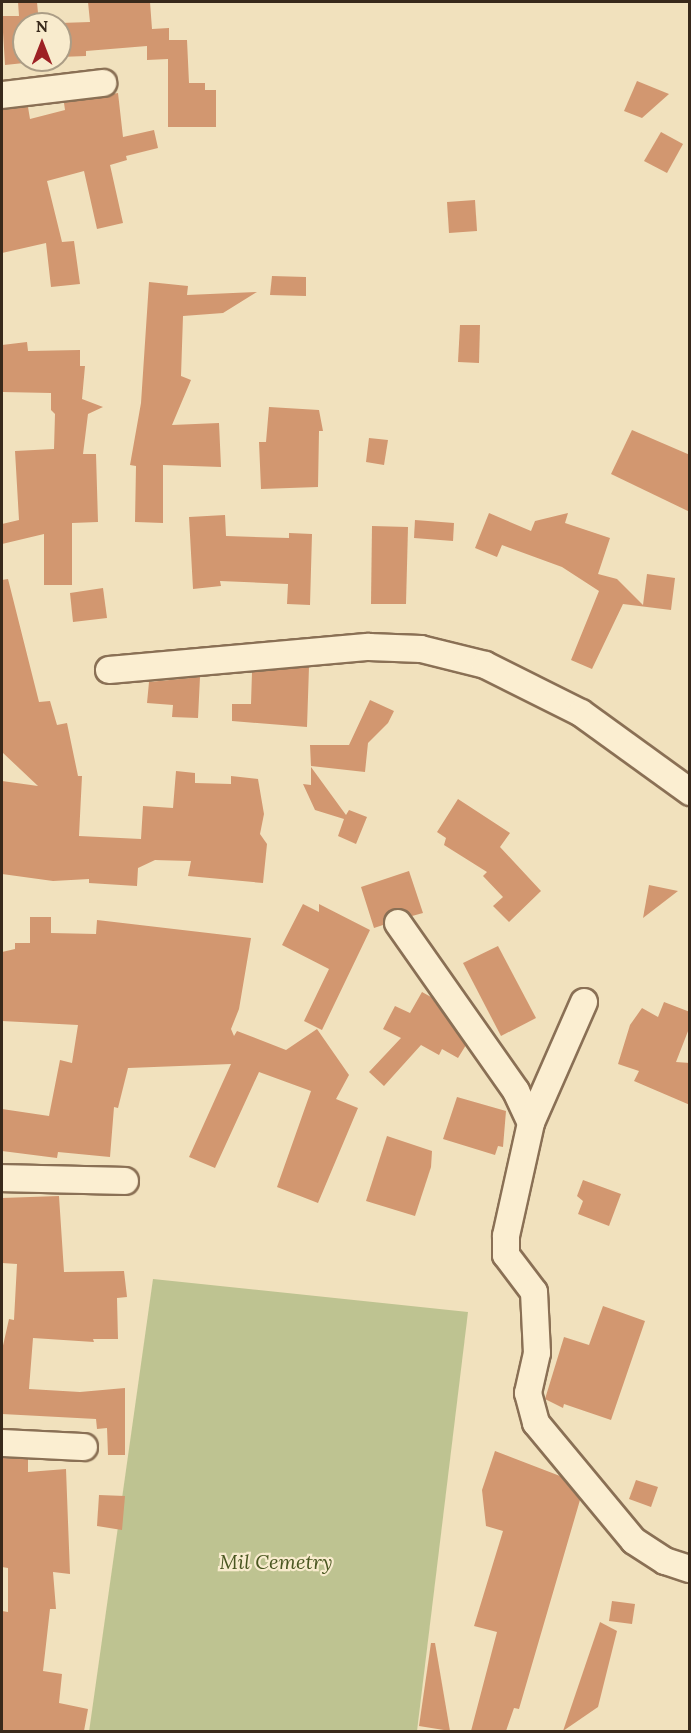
<!DOCTYPE html>
<html>
<head>
<meta charset="utf-8">
<style>
	body { margin:0 }
	#map { position:relative; width:691px; height:1733px; overflow:hidden; background:#f1e1bd; font-family:Lora,serif }
	div>[style] { position:absolute }
	.cemetery>* { inset:0; background:#bec391 }
	.building>* { inset:0; background:#d29770 }
	.roads { filter:drop-shadow(2px 0 #8a7055) drop-shadow(-2px 0 #8a7055) drop-shadow(0 2px #8a7055) drop-shadow(0 -2px #8a7055) }
	.minor>* { height:26px; margin:-13px; padding:0 13px; transform-origin:13px; border-radius:13px; background:#fbeed1 }
	span { translate:-50% -50%; white-space:nowrap; text-align:center; line-height:1.15; -webkit-text-stroke:4.5px #f8ebcd; paint-order:stroke }
	.park-label { font-size:20px; color:#495620; font-style:italic }
	.frame { position:absolute; inset:0; border:3px solid #38291b; pointer-events:none }
	.north { position:absolute; left:12px; top:12px; width:60px; height:60px; box-sizing:border-box; background:#f8ebcd; border:2px solid #ab9d86; border-radius:50%; rotate:0deg; font-size:16px; font-weight:700; line-height:24px; text-align:center; color:#38291b }
	.north::after { content:''; display:block; margin:auto; width:21px; height:27px; background:#9d2124; clip-path:polygon(50% 0,100% 100%,50% 72%,0 100%) }
</style>
</head>
<body>
<div id="map">
	<div class="cemetery">
		<div style="clip-path:polygon(153px 1279px,468px 1312px,417px 1731px,89px 1732px)"></div>
	</div>
	<div class="building">
		<div style="clip-path:polygon(18px 2px,37px 2px,39px 24px,24px 24px,24px 63px,5px 65px,2px 16px,19px 16px)"></div>
		<div style="clip-path:polygon(88px 2px,150px 2px,152px 29px,169px 28px,169px 40px,187px 40px,189px 83px,205px 83px,205px 90px,216px 90px,216px 127px,168px 127px,168px 59px,147px 60px,147px 46px,86px 51px,86px 56px,60px 57px,60px 23px,90px 22px)"></div>
		<div style="clip-path:polygon(637px 81px,669px 94px,642px 118px,624px 111px)"></div>
		<div style="clip-path:polygon(118px 93px,123px 137px,154px 130px,158px 148px,126px 156px,127px 160px,110px 165px,123px 223px,97px 229px,84px 171px,47px 181px,62px 242px,74px 241px,80px 284px,51px 287px,46px 243px,2px 253px,2px 110px,28px 107px,30px 119px,65px 110px,64px 103px)"></div>
		<div style="clip-path:polygon(661px 132px,683px 144px,667px 173px,644px 161px)"></div>
		<div style="clip-path:polygon(475px 200px,477px 231px,449px 233px,447px 202px)"></div>
		<div style="clip-path:polygon(272px 276px,306px 277px,306px 296px,270px 295px)"></div>
		<div style="clip-path:polygon(149px 282px,188px 286px,187px 295px,257px 292px,223px 313px,183px 316px,181px 376px,191px 380px,172px 425px,219px 423px,221px 467px,163px 465px,163px 523px,135px 522px,136px 466px,130px 465px,141px 403px)"></div>
		<div style="clip-path:polygon(460px 325px,480px 325px,479px 363px,458px 362px)"></div>
		<div style="clip-path:polygon(27px 342px,28px 351px,80px 350px,80px 366px,85px 366px,82px 399px,103px 407px,88px 414px,83px 454px,96px 454px,98px 522px,72px 523px,72px 585px,44px 585px,44px 534px,2px 544px,2px 524px,19px 520px,15px 451px,54px 449px,55px 414px,51px 410px,51px 393px,2px 392px,2px 345px)"></div>
		<div style="clip-path:polygon(269px 407px,319px 410px,323px 431px,319px 431px,318px 487px,261px 489px,259px 442px,266px 442px)"></div>
		<div style="clip-path:polygon(632px 430px,690px 455px,690px 512px,611px 474px)"></div>
		<div style="clip-path:polygon(369px 438px,388px 440px,384px 465px,366px 462px)"></div>
		<div style="clip-path:polygon(489px 513px,531px 531px,535px 521px,568px 513px,565px 523px,610px 538px,598px 574px,617px 579px,643px 605px,647px 574px,675px 578px,671px 610px,623px 604px,592px 669px,571px 660px,599px 591px,562px 567px,502px 545px,497px 557px,475px 548px)"></div>
		<div style="clip-path:polygon(225px 515px,226px 536px,289px 538px,289px 533px,312px 534px,310px 605px,287px 604px,288px 584px,220px 581px,221px 586px,193px 589px,189px 517px)"></div>
		<div style="clip-path:polygon(415px 520px,454px 523px,453px 541px,414px 538px)"></div>
		<div style="clip-path:polygon(372px 526px,408px 527px,406px 604px,371px 604px)"></div>
		<div style="clip-path:polygon(8px 579px,39px 702px,50px 701px,57px 725px,67px 723px,78px 776px,82px 776px,79px 836px,141px 839px,143px 806px,173px 808px,176px 771px,195px 773px,195px 783px,231px 784px,231px 776px,258px 779px,264px 814px,260px 834px,267px 844px,263px 883px,188px 876px,191px 861px,155px 860px,138px 868px,137px 886px,89px 883px,89px 879px,53px 881px,2px 874px,2px 781px,38px 786px,2px 752px,2px 580px)"></div>
		<div style="clip-path:polygon(103px 588px,107px 618px,73px 622px,70px 593px)"></div>
		<div style="clip-path:polygon(309px 667px,307px 727px,232px 721px,232px 704px,251px 704px,252px 672px)"></div>
		<div style="clip-path:polygon(200px 677px,198px 718px,172px 717px,173px 705px,147px 703px,149px 682px)"></div>
		<div style="clip-path:polygon(370px 700px,394px 711px,388px 723px,368px 743px,365px 772px,311px 766px,310px 745px,349px 745px)"></div>
		<div style="clip-path:polygon(311px 767px,346px 815px,349px 810px,367px 817px,356px 844px,338px 836px,344px 819px,315px 810px,303px 784px,311px 785px)"></div>
		<div style="clip-path:polygon(458px 799px,510px 833px,500px 847px,541px 891px,509px 922px,493px 906px,503px 897px,483px 876px,487px 872px,444px 845px,446px 838px,437px 832px)"></div>
		<div style="clip-path:polygon(409px 871px,423px 913px,412px 916px,396px 908px,385px 916px,383px 925px,374px 928px,361px 887px)"></div>
		<div style="clip-path:polygon(649px 885px,678px 891px,643px 918px)"></div>
		<div style="clip-path:polygon(303px 904px,319px 912px,319px 904px,370px 930px,322px 1030px,304px 1021px,329px 969px,282px 945px)"></div>
		<div style="clip-path:polygon(30px 917px,51px 917px,51px 933px,96px 934px,97px 920px,251px 938px,239px 1009px,231px 1029px,234px 1036px,237px 1031px,286px 1050px,317px 1029px,349px 1075px,336px 1099px,358px 1108px,318px 1203px,277px 1187px,311px 1091px,259px 1072px,215px 1168px,189px 1157px,231px 1064px,128px 1068px,118px 1108px,114px 1107px,110px 1157px,58px 1152px,57px 1158px,2px 1151px,2px 1109px,49px 1116px,60px 1060px,72px 1063px,78px 1025px,2px 1021px,2px 952px,15px 949px,15px 943px,30px 943px)"></div>
		<div style="clip-path:polygon(498px 946px,536px 1018px,501px 1036px,463px 963px)"></div>
		<div style="clip-path:polygon(422px 992px,431px 997px,466px 1045px,458px 1058px,442px 1049px,439px 1055px,421px 1045px,384px 1086px,369px 1072px,401px 1038px,383px 1029px,395px 1006px,410px 1013px)"></div>
		<div style="clip-path:polygon(664px 1002px,690px 1012px,690px 1026px,676px 1062px,690px 1063px,690px 1105px,634px 1081px,639px 1071px,618px 1064px,630px 1025px,642px 1008px,658px 1017px)"></div>
		<div style="clip-path:polygon(457px 1097px,506px 1111px,503px 1147px,498px 1146px,495px 1155px,443px 1139px)"></div>
		<div style="clip-path:polygon(387px 1136px,432px 1151px,431px 1167px,415px 1216px,366px 1201px)"></div>
		<div style="clip-path:polygon(583px 1180px,621px 1194px,609px 1226px,578px 1214px,583px 1201px,577px 1196px)"></div>
		<div style="clip-path:polygon(59px 1196px,64px 1272px,124px 1271px,127px 1297px,117px 1298px,118px 1339px,93px 1339px,94px 1342px,33px 1338px,29px 1389px,80px 1392px,125px 1388px,125px 1455px,108px 1455px,107px 1428px,97px 1429px,96px 1419px,2px 1414px,2px 1350px,9px 1319px,14px 1320px,17px 1264px,2px 1263px,2px 1198px)"></div>
		<div style="clip-path:polygon(603px 1306px,645px 1321px,611px 1420px,564px 1404px,563px 1408px,545px 1399px,564px 1337px,589px 1345px)"></div>
		<div style="clip-path:polygon(495px 1451px,560px 1476px,580px 1500px,519px 1709px,514px 1708px,506px 1731px,471px 1731px,497px 1632px,474px 1626px,503px 1531px,486px 1526px,482px 1490px)"></div>
		<div style="clip-path:polygon(2px 1458px,28px 1459px,28px 1472px,66px 1469px,70px 1574px,53px 1572px,56px 1609px,50px 1609px,43px 1671px,62px 1674px,59px 1703px,88px 1709px,84px 1731px,2px 1731px,2px 1611px,8px 1612px,8px 1568px,2px 1567px)"></div>
		<div style="clip-path:polygon(636px 1480px,658px 1487px,651px 1507px,629px 1499px)"></div>
		<div style="clip-path:polygon(99px 1495px,125px 1496px,122px 1530px,97px 1526px)"></div>
		<div style="clip-path:polygon(612px 1601px,635px 1604px,632px 1624px,609px 1621px)"></div>
		<div style="clip-path:polygon(600px 1622px,617px 1631px,598px 1707px,563px 1731px)"></div>
		<div style="clip-path:polygon(431px 1643px,435px 1643px,450px 1731px,419px 1726px)"></div>
	</div>
	<div class="roads">
		<div class="minor">
			<div style="left:2px;top:95px;width:102px;rotate:-6.8deg"></div>
			<div style="left:109px;top:670px;width:261px;rotate:-5.1deg"></div>
			<div style="left:369px;top:647px;width:52px;rotate:2.2deg"></div>
			<div style="left:421px;top:649px;width:66px;rotate:14deg"></div>
			<div style="left:485px;top:665px;width:107px;rotate:26.6deg"></div>
			<div style="left:581px;top:713px;width:135px;rotate:35.9deg"></div>
			<div style="left:398px;top:923px;width:205px;rotate:54.9deg"></div>
			<div style="left:516px;top:1091px;width:35px;rotate:65deg"></div>
			<div style="left:584px;top:1002px;width:132px;rotate:113.7deg"></div>
			<div style="left:531px;top:1123px;width:116px;rotate:102.5deg"></div>
			<div style="left:506px;top:1236px;width:19px;rotate:90deg"></div>
			<div style="left:506px;top:1255px;width:46px;rotate:52.9deg"></div>
			<div style="left:534px;top:1292px;width:61px;rotate:87.2deg"></div>
			<div style="left:537px;top:1353px;width:41px;rotate:102.7deg"></div>
			<div style="left:528px;top:1393px;width:31px;rotate:75deg"></div>
			<div style="left:536px;top:1423px;width:153px;rotate:50.3deg"></div>
			<div style="left:634px;top:1541px;width:37px;rotate:33deg"></div>
			<div style="left:665px;top:1561px;width:26px;rotate:18deg"></div>
			<div style="left:2px;top:1178px;width:123px;rotate:1.4deg"></div>
			<div style="left:2px;top:1443px;width:82px;rotate:2.8deg"></div>
		</div>
	</div>
	<div class="park-label">
		<span style="left:276px;top:1561px">Mil Cemetry</span>
	</div>
	<div class="frame"></div>
	<div class="north">N</div>
</div>
</body>
</html>
